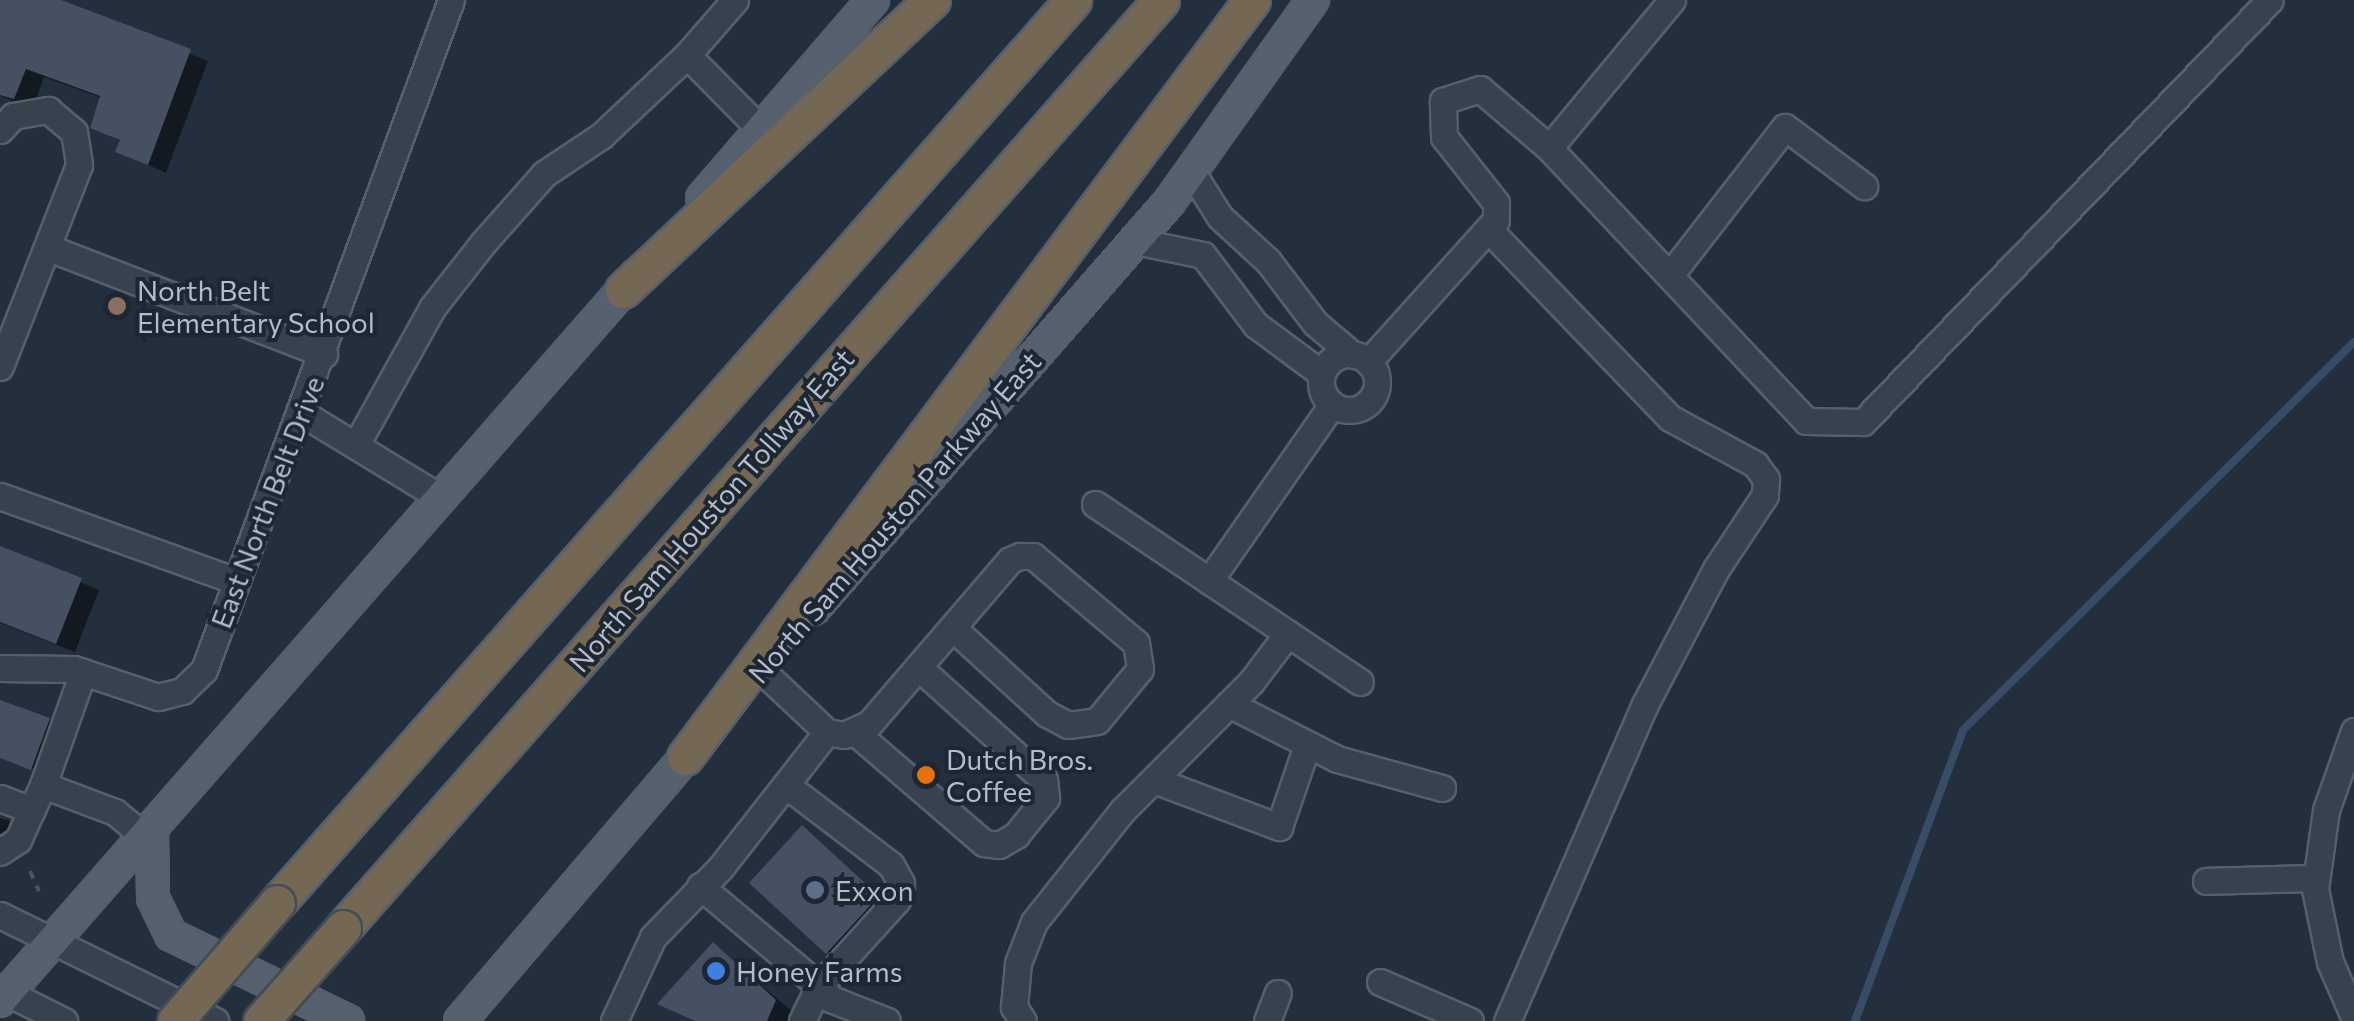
<!DOCTYPE html>
<html>
<head>
<meta charset="utf-8">
<style>
	body { margin:0 }
	#map { position:relative; width:2354px; height:1021px; overflow:hidden; background:#242f3e; font-family:Commissioner,sans-serif }
	div>[style] { position:absolute }
	.shadow>* { inset:0; background:#0007 }
	.stream>* { height:8px; margin:-4px; padding:0 4px; transform-origin:4px; border-radius:4px; background:#394c67 }
	.building>* { inset:0; background:#455162 }
	.path>* { height:4px; margin-top:-2px; transform-origin:0; background:repeating-linear-gradient(90deg,#44595c 0 8px,transparent 0 16px) }
	.roads { filter:drop-shadow(2px 0 #565f6c) drop-shadow(-2px 0 #565f6c) drop-shadow(0 2px #565f6c) drop-shadow(0 -2px #565f6c) }
	.minor>* { height:25px; margin:-12.5px; padding:0 12.5px; transform-origin:12.5px; border-radius:12.5px; background:#38414e }
	.minor>.ring { margin:-12.5px; padding:0; box-sizing:content-box; background:none; border:25px solid #38414e; border-radius:50% }
	.major>* { height:30px; margin:-15px; padding:0 15px; transform-origin:15px; border-radius:15px; background:#56606e }
	.highway>* { height:35px; margin:-17.5px; padding:0 17.5px; transform-origin:17.5px; border-radius:17.5px; background:#746855 }
	.bridges { filter:drop-shadow(2px 0 #434c59) drop-shadow(-2px 0 #434c59) drop-shadow(0 2px #434c59) drop-shadow(0 -2px #434c59) }
	.highway-bridge>* { height:35px; margin:-17.5px; padding:0 17.5px; transform-origin:17.5px; border-radius:17.5px; background:#746855 }
	.dots>* { width:28px; height:28px; translate:-50% -50%; box-sizing:border-box; border:5px solid #1d2633; border-radius:50% }
	span { translate:-50% -50%; white-space:nowrap; text-align:center; line-height:1.15; -webkit-text-stroke:8px #1d2633; paint-order:stroke }
	.poi-label { font-size:28px; color:#b4bcc9 }
	.left { translate:0 -50%; text-align:left }
	.street-label { font-size:28px; color:#b4bcc9 }
</style>
</head>
<body>
<div id="map">
	<div class="shadow">
		<div style="clip-path:polygon(0 0,54px 0,208px 61px,166px 173px,118px 151px,122px 142px,93px 127px,102px 98px,44px 77px,33px 108px,0 96px)"></div>
		<div style="clip-path:polygon(2px 549px,99px 590px,75px 652px,0 623px)"></div>
		<div style="clip-path:polygon(0 702px,53px 723px,37px 770px,0 757px)"></div>
		<div style="clip-path:polygon(0 818px,9px 821px,27px 832px,0 838px)"></div>
		<div style="clip-path:polygon(807px 831px,882px 900px,833px 954px,828px 952px)"></div>
		<div style="clip-path:polygon(714px 945px,793px 1012px,790px 1021px,695px 1021px)"></div>
	</div>
	<div class="stream">
		<div style="left:1855px;top:1021px;width:310px;rotate:-69.6deg"></div>
		<div style="left:1963px;top:730px;width:551px;rotate:-44.78deg"></div>
	</div>
	<div class="building">
		<div style="clip-path:polygon(0 0,61px 0,191px 49px,148px 165px,115px 152px,120px 140px,90px 128px,100px 96px,26px 69px,14px 99px,0 95px)"></div>
		<div style="clip-path:polygon(0 546px,82px 578px,56px 644px,0 622px)"></div>
		<div style="clip-path:polygon(0 700px,50px 718px,31px 770px,0 758px)"></div>
		<div style="clip-path:polygon(802px 825px,879px 896px,826px 954px,749px 883px)"></div>
		<div style="clip-path:polygon(713px 942px,776px 1000px,767px 1021px,695px 1021px,657px 1004px)"></div>
	</div>
	<div class="path">
		<div style="left:30px;top:871px;width:22px;rotate:66deg"></div>
	</div>
	<div class="roads">
		<div class="minor">
			<div style="left:735px;top:0;width:73px;rotate:131.1deg"></div>
			<div style="left:687px;top:55px;width:122px;rotate:45.3deg"></div>
			<div style="left:1672px;top:0;width:192px;rotate:129.7deg"></div>
			<div style="left:1549px;top:148px;width:375px;rotate:46.7deg"></div>
			<div style="left:1806px;top:421px;width:57px;rotate:1deg"></div>
			<div style="left:1863px;top:422px;width:586px;rotate:-46.04deg"></div>
			<div style="left:0;top:130px;width:19px;rotate:-47deg"></div>
			<div style="left:13px;top:116px;width:36px;rotate:-10deg"></div>
			<div style="left:48px;top:110px;width:34px;rotate:40deg"></div>
			<div style="left:74px;top:132px;width:33px;rotate:81deg"></div>
			<div style="left:79px;top:165px;width:217px;rotate:111.4deg"></div>
			<div style="left:1191px;top:171px;width:54px;rotate:57.8deg"></div>
			<div style="left:1220px;top:217px;width:65px;rotate:42.5deg"></div>
			<div style="left:1268px;top:261px;width:78px;rotate:52.8deg"></div>
			<div style="left:1315px;top:323px;width:50px;rotate:40.1deg"></div>
			<div style="left:1491px;top:232px;width:258px;rotate:46.1deg"></div>
			<div style="left:1670px;top:418px;width:97px;rotate:28.4deg"></div>
			<div style="left:1755px;top:464px;width:19px;rotate:54deg"></div>
			<div style="left:1766px;top:479px;width:16px;rotate:94deg"></div>
			<div style="left:1765px;top:495px;width:89px;rotate:123.5deg"></div>
			<div style="left:1716px;top:569px;width:153px;rotate:117.7deg"></div>
			<div style="left:1645px;top:704px;width:346px;rotate:113.5deg"></div>
			<div style="left:1135px;top:241px;width:69px;rotate:11.6deg"></div>
			<div style="left:1203px;top:255px;width:88px;rotate:52.9deg"></div>
			<div style="left:1256px;top:325px;width:82px;rotate:36.6deg"></div>
			<div style="left:49px;top:248px;width:295px;rotate:21.1deg"></div>
			<div style="left:1670px;top:275px;width:187px;rotate:-52.2deg"></div>
			<div style="left:1785px;top:127px;width:99px;rotate:36.8deg"></div>
			<div class="ring" style="left:1321px;top:354px;width:31px;height:31px"></div>
			<div style="left:1368px;top:362px;width:191px;rotate:-48deg"></div>
			<div style="left:1496px;top:220px;width:17px;rotate:-90deg"></div>
			<div style="left:1496px;top:203px;width:84px;rotate:-128.2deg"></div>
			<div style="left:1444px;top:137px;width:36px;rotate:-92deg"></div>
			<div style="left:1443px;top:101px;width:39px;rotate:-18deg"></div>
			<div style="left:1480px;top:89px;width:91px;rotate:40.5deg"></div>
			<div style="left:302px;top:413px;width:159px;rotate:31.4deg"></div>
			<div style="left:357px;top:443px;width:154px;rotate:-60.9deg"></div>
			<div style="left:432px;top:308px;width:83px;rotate:-51.9deg"></div>
			<div style="left:483px;top:243px;width:92px;rotate:-48.5deg"></div>
			<div style="left:544px;top:174px;width:69px;rotate:-33.7deg"></div>
			<div style="left:601px;top:136px;width:118px;rotate:-43.3deg"></div>
			<div style="left:0;top:496px;width:251px;rotate:19.8deg"></div>
			<div style="left:1095px;top:504px;width:319px;rotate:33.9deg"></div>
			<div style="left:1209px;top:581px;width:215px;rotate:-55.1deg"></div>
			<div style="left:0;top:668px;width:74px;rotate:0.8deg"></div>
			<div style="left:74px;top:669px;width:89px;rotate:18.4deg"></div>
			<div style="left:158px;top:697px;width:25px;rotate:-14deg"></div>
			<div style="left:182px;top:691px;width:30px;rotate:-44deg"></div>
			<div style="left:204px;top:670px;width:714px;rotate:-69.76deg"></div>
			<div style="left:1229px;top:704px;width:121px;rotate:27deg"></div>
			<div style="left:1337px;top:759px;width:109px;rotate:15.4deg"></div>
			<div style="left:2354px;top:731px;width:84px;rotate:109.5deg"></div>
			<div style="left:2326px;top:810px;width:80px;rotate:97.9deg"></div>
			<div style="left:2315px;top:889px;width:75px;rotate:78.4deg"></div>
			<div style="left:2330px;top:962px;width:60px;rotate:66.4deg"></div>
			<div style="left:827px;top:732px;width:17px;rotate:10deg"></div>
			<div style="left:844px;top:735px;width:27px;rotate:-24deg"></div>
			<div style="left:869px;top:724px;width:216px;rotate:-49.3deg"></div>
			<div style="left:1010px;top:560px;width:11px;rotate:-22deg"></div>
			<div style="left:1020px;top:556px;width:13px"></div>
			<div style="left:1033px;top:556px;width:135px;rotate:40.2deg"></div>
			<div style="left:1136px;top:643px;width:26px;rotate:81deg"></div>
			<div style="left:1140px;top:669px;width:67px;rotate:129.6deg"></div>
			<div style="left:1097px;top:721px;width:29px;rotate:172deg"></div>
			<div style="left:1068px;top:725px;width:24px;rotate:-152deg"></div>
			<div style="left:1047px;top:714px;width:126px;rotate:-137.6deg"></div>
			<div style="left:856px;top:733px;width:169px;rotate:40.7deg"></div>
			<div style="left:984px;top:843px;width:15px;rotate:8deg"></div>
			<div style="left:999px;top:845px;width:20px;rotate:-30deg"></div>
			<div style="left:1016px;top:835px;width:48px;rotate:-51deg"></div>
			<div style="left:1046px;top:798px;width:18px;rotate:-96deg"></div>
			<div style="left:1044px;top:780px;width:168px;rotate:-138.1deg"></div>
			<div style="left:1154px;top:780px;width:134px;rotate:20.6deg"></div>
			<div style="left:1279px;top:827px;width:87px;rotate:-71.1deg"></div>
			<div style="left:43px;top:785px;width:120px;rotate:-70.5deg"></div>
			<div style="left:786px;top:785px;width:132px;rotate:37.3deg"></div>
			<div style="left:891px;top:865px;width:21px;rotate:61deg"></div>
			<div style="left:901px;top:883px;width:17px;rotate:103deg"></div>
			<div style="left:897px;top:900px;width:116px;rotate:132.2deg"></div>
			<div style="left:819px;top:986px;width:18px;rotate:47deg"></div>
			<div style="left:831px;top:999px;width:60px;rotate:21.4deg"></div>
			<div style="left:0;top:798px;width:34px;rotate:21deg"></div>
			<div style="left:0;top:852px;width:22px;rotate:-34deg"></div>
			<div style="left:18px;top:840px;width:60px;rotate:-65.6deg"></div>
			<div style="left:43px;top:785px;width:77px;rotate:20.6deg"></div>
			<div style="left:115px;top:812px;width:38px;rotate:40deg"></div>
			<div style="left:2206px;top:881px;width:110px;rotate:-1.6deg"></div>
			<div style="left:700px;top:886px;width:155px;rotate:40deg"></div>
			<div style="left:819px;top:986px;width:39px;rotate:116deg"></div>
			<div style="left:0;top:915px;width:240px;rotate:26.2deg"></div>
			<div style="left:1380px;top:982px;width:98px;rotate:23.4deg"></div>
			<div style="left:0;top:989px;width:72px;rotate:26.6deg"></div>
			<div style="left:614px;top:1021px;width:93px;rotate:-65.1deg"></div>
			<div style="left:653px;top:937px;width:98px;rotate:-45.8deg"></div>
			<div style="left:721px;top:867px;width:172px;rotate:-51.9deg"></div>
			<div style="left:827px;top:732px;width:91px;rotate:-136.8deg"></div>
			<div style="left:1023px;top:1021px;width:17px;rotate:-123deg"></div>
			<div style="left:1014px;top:1007px;width:44px;rotate:-84.8deg"></div>
			<div style="left:1018px;top:963px;width:44px;rotate:-68.7deg"></div>
			<div style="left:1034px;top:922px;width:142px;rotate:-51.6deg"></div>
			<div style="left:1122px;top:811px;width:182px;rotate:-45deg"></div>
			<div style="left:1251px;top:682px;width:61px;rotate:-52.9deg"></div>
			<div style="left:1267px;top:1021px;width:30px;rotate:-69deg"></div>
		</div>
		<div class="major">
			<div style="left:702px;top:198px;width:262px;rotate:-49.2deg"></div>
			<div style="left:814px;top:609px;width:541px;rotate:-48.89deg"></div>
			<div style="left:1170px;top:201px;width:247px;rotate:-54.6deg"></div>
			<div style="left:152px;top:827px;width:71px;rotate:89.2deg"></div>
			<div style="left:153px;top:898px;width:41px;rotate:64.1deg"></div>
			<div style="left:171px;top:935px;width:197px;rotate:25.9deg"></div>
			<div style="left:0;top:1001px;width:965px;rotate:-48.78deg"></div>
			<div style="left:460px;top:1021px;width:367px;rotate:-49.5deg"></div>
		</div>
		<div class="highway">
			<div style="left:623px;top:290px;width:424px;rotate:-43.2deg"></div>
			<div style="left:685px;top:757px;width:946px;rotate:-53.17deg"></div>
			<div style="left:277px;top:903px;width:1204px;rotate:-48.6deg"></div>
			<div style="left:343px;top:928px;width:1237px;rotate:-48.6deg"></div>
		</div>
	</div>
	<div class="bridges">
		<div class="highway-bridge">
			<div style="left:175px;top:1021px;width:156px;rotate:-49.2deg"></div>
			<div style="left:261px;top:1021px;width:124px;rotate:-48.6deg"></div>
		</div>
	</div>
	<div class="dots">
		<div style="left:117px;top:306px;background:#8d6e63"></div>
		<div style="left:926px;top:775px;background:#e8710a"></div>
		<div style="left:815px;top:890px;background:#5c6f8a"></div>
		<div style="left:716px;top:971px;background:#3f7fe0"></div>
	</div>
	<div class="poi-label">
		<span class="left" style="left:137px;top:306px">North Belt<br>Elementary School</span>
		<span class="left" style="left:946px;top:775px">Dutch Bros.<br>Coffee</span>
		<span class="left" style="left:835px;top:890px">Exxon</span>
		<span class="left" style="left:736px;top:971px">Honey Farms</span>
	</div>
	<div class="street-label">
		<span style="left:267px;top:502px;rotate:-69deg">East North Belt Drive</span>
		<span style="left:711px;top:510px;rotate:-49deg">North Sam Houston Tollway East</span>
		<span style="left:894px;top:517px;rotate:-49deg">North Sam Houston Parkway East</span>
	</div>
</div>
</body>
</html>
